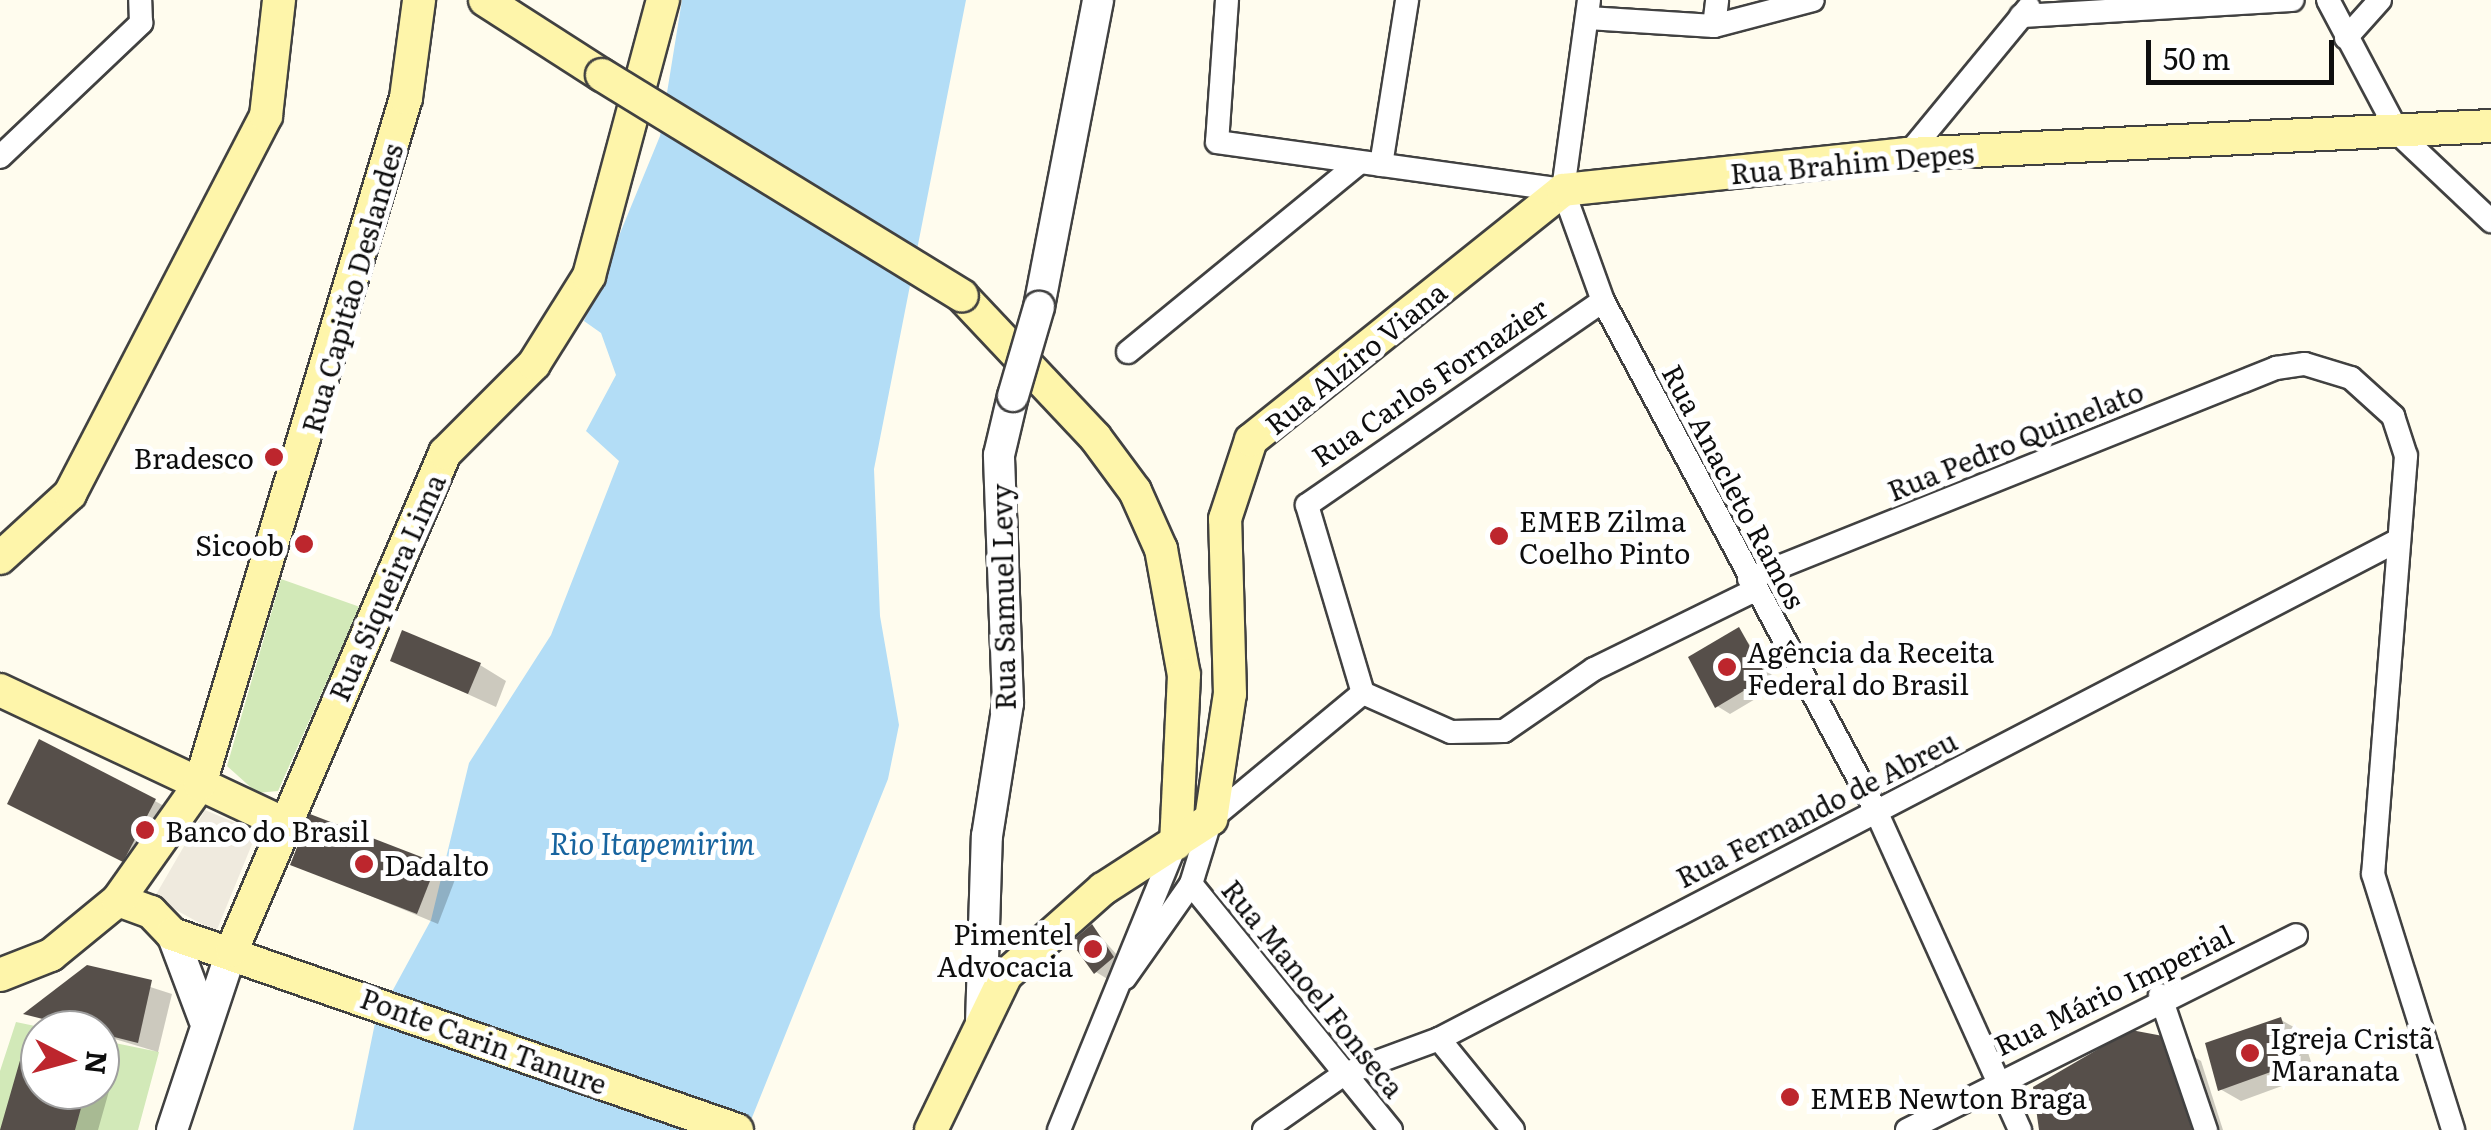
<!DOCTYPE html>
<html>
<head>
<meta charset="utf-8">
<style>
	body { margin:0 }
	#map { position:relative; width:2491px; height:1130px; overflow:hidden; background:#fffcee; font-family:Literata,serif }
	div>[style] { position:absolute }
	.green>* { inset:0; background:#d2e9b8 }
	.plaza>* { inset:0; background:#efeade }
	.water>* { inset:0; background:#b3ddf6 }
	.shadow>* { inset:0; background:#0003 }
	.building>* { inset:0; background:#564f4a }
	.roads { filter:drop-shadow(2px 0 #414141) drop-shadow(-2px 0 #414141) drop-shadow(0 2px #414141) drop-shadow(0 -2px #414141) }
	.minor>* { height:22px; margin:-11px; padding:0 11px; transform-origin:11px; border-radius:11px; background:#fff }
	.tertiary>* { height:30px; margin:-15px; padding:0 15px; transform-origin:15px; border-radius:15px; background:#fff }
	.secondary>* { height:32px; margin:-16px; padding:0 16px; transform-origin:16px; border-radius:16px; background:#fef5aa }
	.bridges { filter:drop-shadow(2px 0 #414141) drop-shadow(-2px 0 #414141) drop-shadow(0 2px #414141) drop-shadow(0 -2px #414141) }
	.tertiary-bridge>* { height:30px; margin:-15px; padding:0 15px; transform-origin:15px; border-radius:15px; background:#fff }
	.secondary-bridge>* { height:32px; margin:-16px; padding:0 16px; transform-origin:16px; border-radius:16px; background:#fef5aa }
	.dots>* { width:28px; height:28px; translate:-50% -50%; box-sizing:border-box; border:5px solid #fff; border-radius:50% }
	span { translate:-50% -50%; white-space:nowrap; text-align:center; line-height:1.15; -webkit-text-stroke:10px #fff; paint-order:stroke }
	.street-label { font-size:28px; color:#0e0e0e }
	.poi-label { font-size:28px; color:#0e0e0e }
	.right { translate:-100% -50%; text-align:right }
	.left { translate:0 -50%; text-align:left }
	.water-label { font-size:30px; color:#17649f; font-style:italic }
	.north { position:absolute; left:20px; top:1010px; width:100px; height:100px; box-sizing:border-box; background:#fff; border:2px solid #9f9f9f; border-radius:50%; rotate:96deg; font-size:28px; font-weight:700; line-height:40px; text-align:center; color:#0e0e0e }
	.north::after { content:''; display:block; margin:auto; width:35px; height:45px; background:#bd262d; clip-path:polygon(50% 0,100% 100%,50% 72%,0 100%) }
	.scale { position:absolute; left:2146px; top:40px; width:188px; height:45px; box-sizing:border-box; border:5px solid #0e0e0e; border-top:0; padding-left:12px; font-size:30px; line-height:35px; white-space:nowrap; color:#0e0e0e; -webkit-text-stroke:8px #fff; paint-order:stroke }
</style>
</head>
<body>
<div id="map">
	<div class="green">
		<div style="clip-path:polygon(281px 579px,360px 607px,278px 791px,257px 793px,227px 766px)"></div>
		<div style="clip-path:polygon(16px 1022px,54px 1030px,40px 1030px,40px 1090px,100px 1090px,100px 1040px,159px 1052px,138px 1130px,0 1130px,0 1071px)"></div>
	</div>
	<div class="plaza">
		<div style="clip-path:polygon(205px 810px,257px 832px,216px 932px,154px 898px)"></div>
	</div>
	<div class="water">
		<div style="clip-path:polygon(682px 0,966px 0,874px 469px,880px 616px,899px 725px,888px 779px,747px 1130px,353px 1130px,375px 1023px,431px 920px,469px 763px,551px 635px,619px 461px,586px 431px,616px 375px,601px 333px,584px 321px,660px 136px)"></div>
	</div>
	<div class="shadow">
		<div style="clip-path:polygon(1739px 630px,1779px 685px,1730px 714px,1717px 706px)"></div>
		<div style="clip-path:polygon(393px 660px,480px 665px,506px 681px,496px 707px)"></div>
		<div style="clip-path:polygon(155px 801px,182px 816px,151px 875px,37px 818px)"></div>
		<div style="clip-path:polygon(294px 864px,436px 865px,456px 877px,438px 924px)"></div>
		<div style="clip-path:polygon(1092px 927px,1126px 965px,1109px 980px,1096px 972px)"></div>
		<div style="clip-path:polygon(88px 967px,172px 994px,158px 1052px,28px 1013px)"></div>
		<div style="clip-path:polygon(2281px 1020px,2301px 1031px,2315px 1074px,2241px 1101px,2220px 1089px)"></div>
		<div style="clip-path:polygon(2162px 1038px,2201px 1061px,2223px 1130px,2044px 1130px)"></div>
		<div style="clip-path:polygon(40px 1050px,40px 1090px,100px 1090px,100px 1069px,113px 1077px,98px 1130px,2px 1130px)"></div>
	</div>
	<div class="building">
		<div style="clip-path:polygon(1739px 627px,1767px 677px,1715px 708px,1688px 657px)"></div>
		<div style="clip-path:polygon(402px 630px,481px 663px,468px 694px,390px 661px)"></div>
		<div style="clip-path:polygon(39px 739px,156px 799px,123px 862px,7px 804px)"></div>
		<div style="clip-path:polygon(310px 814px,437px 863px,417px 914px,290px 865px)"></div>
		<div style="clip-path:polygon(1092px 924px,1114px 957px,1094px 974px,1071px 942px)"></div>
		<div style="clip-path:polygon(87px 965px,152px 980px,138px 1043px,23px 1014px)"></div>
		<div style="clip-path:polygon(2281px 1017px,2296px 1063px,2218px 1091px,2205px 1043px)"></div>
		<div style="clip-path:polygon(2131px 1030px,2163px 1036px,2192px 1130px,2039px 1130px,2033px 1087px)"></div>
		<div style="clip-path:polygon(25px 1043px,40px 1047px,40px 1090px,86px 1090px,75px 1130px,0 1130px)"></div>
	</div>
	<div class="roads">
		<div class="minor">
			<div style="left:1227px;top:0;width:142px;rotate:94deg"></div>
			<div style="left:1217px;top:142px;width:349px;rotate:7.9deg"></div>
			<div style="left:1589px;top:0;width:192px;rotate:97.8deg"></div>
			<div style="left:1563px;top:190px;width:118px;rotate:70.2deg"></div>
			<div style="left:1603px;top:301px;width:578px;rotate:61.84deg"></div>
			<div style="left:1876px;top:811px;width:350px;rotate:65.7deg"></div>
			<div style="left:2328px;top:0;width:152px;rotate:62.1deg"></div>
			<div style="left:2399px;top:134px;width:127px;rotate:43.4deg"></div>
			<div style="left:2021px;top:16px;width:272px;rotate:-3.4deg"></div>
			<div style="left:1588px;top:18px;width:126px;rotate:3.6deg"></div>
			<div style="left:1714px;top:26px;width:102px;rotate:-14.7deg"></div>
			<div style="left:1714px;top:26px;width:26px;rotate:-83deg"></div>
			<div style="left:2346px;top:38px;width:51px;rotate:-48.2deg"></div>
			<div style="left:1908px;top:154px;width:190px;rotate:-50.5deg"></div>
			<div style="left:0;top:157px;width:195px;rotate:-43.5deg"></div>
			<div style="left:141px;top:23px;width:23px;rotate:-92deg"></div>
			<div style="left:1381px;top:165px;width:167px;rotate:-81deg"></div>
			<div style="left:1128px;top:352px;width:298px;rotate:-39.3deg"></div>
			<div style="left:1749px;top:579px;width:568px;rotate:-21.82deg"></div>
			<div style="left:2276px;top:368px;width:29px;rotate:-8deg"></div>
			<div style="left:2305px;top:364px;width:48px;rotate:16.9deg"></div>
			<div style="left:2351px;top:378px;width:57px;rotate:42.1deg"></div>
			<div style="left:2393px;top:416px;width:42px;rotate:72deg"></div>
			<div style="left:2406px;top:456px;width:419px;rotate:94.5deg"></div>
			<div style="left:2373px;top:874px;width:268px;rotate:72.6deg"></div>
			<div style="left:1363px;top:693px;width:196px;rotate:-106.6deg"></div>
			<div style="left:1307px;top:505px;width:359px;rotate:-34.6deg"></div>
			<div style="left:1363px;top:693px;width:96px;rotate:23.9deg"></div>
			<div style="left:1451px;top:732px;width:53px;rotate:-1.1deg"></div>
			<div style="left:1504px;top:731px;width:109px;rotate:-34.6deg"></div>
			<div style="left:1594px;top:669px;width:179px;rotate:-26.1deg"></div>
			<div style="left:1191px;top:884px;width:317px;rotate:50.9deg"></div>
			<div style="left:1125px;top:978px;width:115px;rotate:-54.9deg"></div>
			<div style="left:1191px;top:884px;width:68px;rotate:-72.9deg"></div>
			<div style="left:1211px;top:819px;width:197px;rotate:-39.7deg"></div>
			<div style="left:2160px;top:995px;width:143px;rotate:71.2deg"></div>
			<div style="left:1439px;top:1039px;width:117px;rotate:50.9deg"></div>
			<div style="left:1059px;top:1130px;width:309px;rotate:-67.8deg"></div>
			<div style="left:1264px;top:1130px;width:98px;rotate:-35deg"></div>
			<div style="left:1344px;top:1074px;width:101px;rotate:-20.2deg"></div>
			<div style="left:1439px;top:1039px;width:1080px;rotate:-27.47deg"></div>
			<div style="left:1907px;top:1130px;width:435px;rotate:-26.6deg"></div>
		</div>
		<div class="tertiary">
			<div style="left:1039px;top:307px;width:313px;rotate:-79.1deg"></div>
			<div style="left:172px;top:934px;width:91px;rotate:69.4deg"></div>
			<div style="left:981px;top:1023px;width:187px;rotate:-88.2deg"></div>
			<div style="left:987px;top:836px;width:135px;rotate:-81deg"></div>
			<div style="left:1008px;top:703px;width:248px;rotate:-92.1deg"></div>
			<div style="left:999px;top:455px;width:61px;rotate:-76.7deg"></div>
			<div style="left:172px;top:1130px;width:190px;rotate:-71.6deg"></div>
		</div>
		<div class="secondary">
			<div style="left:485px;top:0;width:139px;rotate:32.7deg"></div>
			<div style="left:962px;top:296px;width:194px;rotate:46.7deg"></div>
			<div style="left:1095px;top:437px;width:67px;rotate:53.5deg"></div>
			<div style="left:1135px;top:491px;width:64px;rotate:65.9deg"></div>
			<div style="left:1161px;top:549px;width:128px;rotate:79.7deg"></div>
			<div style="left:1184px;top:675px;width:169px;rotate:92.7deg"></div>
			<div style="left:0;top:558px;width:95px;rotate:-42.4deg"></div>
			<div style="left:70px;top:494px;width:426px;rotate:-62.6deg"></div>
			<div style="left:266px;top:116px;width:117px;rotate:-83.6deg"></div>
			<div style="left:0;top:690px;width:313px;rotate:25.2deg"></div>
			<div style="left:118px;top:900px;width:35px;rotate:20deg"></div>
			<div style="left:151px;top:912px;width:30px;rotate:46deg"></div>
			<div style="left:172px;top:934px;width:598px;rotate:19.13deg"></div>
			<div style="left:232px;top:950px;width:541px;rotate:-66.8deg"></div>
			<div style="left:445px;top:453px;width:126px;rotate:-45deg"></div>
			<div style="left:534px;top:364px;width:104px;rotate:-58deg"></div>
			<div style="left:589px;top:276px;width:286px;rotate:-75deg"></div>
			<div style="left:0;top:975px;width:55px;rotate:-21.4deg"></div>
			<div style="left:51px;top:955px;width:87px;rotate:-39.4deg"></div>
			<div style="left:118px;top:900px;width:142px;rotate:-54.7deg"></div>
			<div style="left:200px;top:784px;width:716px;rotate:-73.29deg"></div>
			<div style="left:406px;top:98px;width:99px;rotate:-82.4deg"></div>
			<div style="left:931px;top:1130px;width:172px;rotate:-64.2deg"></div>
			<div style="left:1006px;top:975px;width:130px;rotate:-41.6deg"></div>
			<div style="left:1103px;top:889px;width:129px;rotate:-32.9deg"></div>
			<div style="left:1211px;top:819px;width:126px;rotate:-81.4deg"></div>
			<div style="left:1230px;top:694px;width:175px;rotate:-91.6deg"></div>
			<div style="left:1225px;top:519px;width:83px;rotate:-71.8deg"></div>
			<div style="left:1251px;top:440px;width:400px;rotate:-38.7deg"></div>
			<div style="left:1563px;top:190px;width:347px;rotate:-6deg"></div>
			<div style="left:1908px;top:154px;width:584px;rotate:-2.75deg"></div>
		</div>
	</div>
	<div class="bridges">
		<div class="tertiary-bridge">
			<div style="left:1013px;top:396px;width:93px;rotate:-73.7deg"></div>
		</div>
		<div class="secondary-bridge">
			<div style="left:602px;top:75px;width:422px;rotate:31.5deg"></div>
		</div>
	</div>
	<div class="dots">
		<div style="left:274px;top:457px;background:#bd262d"></div>
		<div style="left:1499px;top:536px;background:#bd262d"></div>
		<div style="left:304px;top:544px;background:#bd262d"></div>
		<div style="left:1727px;top:667px;background:#bd262d"></div>
		<div style="left:145px;top:830px;background:#bd262d"></div>
		<div style="left:364px;top:864px;background:#bd262d"></div>
		<div style="left:1093px;top:949px;background:#bd262d"></div>
		<div style="left:2250px;top:1053px;background:#bd262d"></div>
		<div style="left:1790px;top:1097px;background:#bd262d"></div>
	</div>
	<div class="street-label">
		<span style="left:1852px;top:162px;rotate:-5deg">Rua Brahim Depes</span>
		<span style="left:351px;top:288px;rotate:-74deg">Rua Capitão Deslandes</span>
		<span style="left:1355px;top:357px;rotate:-39deg">Rua Alziro Viana</span>
		<span style="left:1429px;top:381px;rotate:-34deg">Rua Carlos Fornazier</span>
		<span style="left:2015px;top:440px;rotate:-22deg">Rua Pedro Quinelato</span>
		<span style="left:1735px;top:486px;rotate:62deg">Rua Anacleto Ramos</span>
		<span style="left:386px;top:587px;rotate:-66deg">Rua Siqueira Lima</span>
		<span style="left:1002px;top:597px;rotate:-91deg">Rua Samuel Levy</span>
		<span style="left:1816px;top:808px;rotate:-27deg">Rua Fernando de Abreu</span>
		<span style="left:1314px;top:988px;rotate:51deg">Rua Manoel Fonseca</span>
		<span style="left:2113px;top:989px;rotate:-26deg">Rua Mário Imperial</span>
		<span style="left:484px;top:1040px;rotate:20deg">Ponte Carin Tanure</span>
	</div>
	<div class="poi-label">
		<span class="right" style="left:254px;top:457px">Bradesco</span>
		<span class="left" style="left:1519px;top:536px">EMEB Zilma<br>Coelho Pinto</span>
		<span class="right" style="left:284px;top:544px">Sicoob</span>
		<span class="left" style="left:1747px;top:667px">Agência da Receita<br>Federal do Brasil</span>
		<span class="left" style="left:165px;top:830px">Banco do Brasil</span>
		<span class="left" style="left:384px;top:864px">Dadalto</span>
		<span class="right" style="left:1073px;top:949px">Pimentel<br>Advocacia</span>
		<span class="left" style="left:2270px;top:1053px">Igreja Cristã<br>Maranata</span>
		<span class="left" style="left:1810px;top:1097px">EMEB Newton Braga</span>
	</div>
	<div class="water-label">
		<span style="left:652px;top:842px">Rio Itapemirim</span>
	</div>
	<div class="north">N</div>
	<div class="scale">50 m</div>
</div>
</body>
</html>
